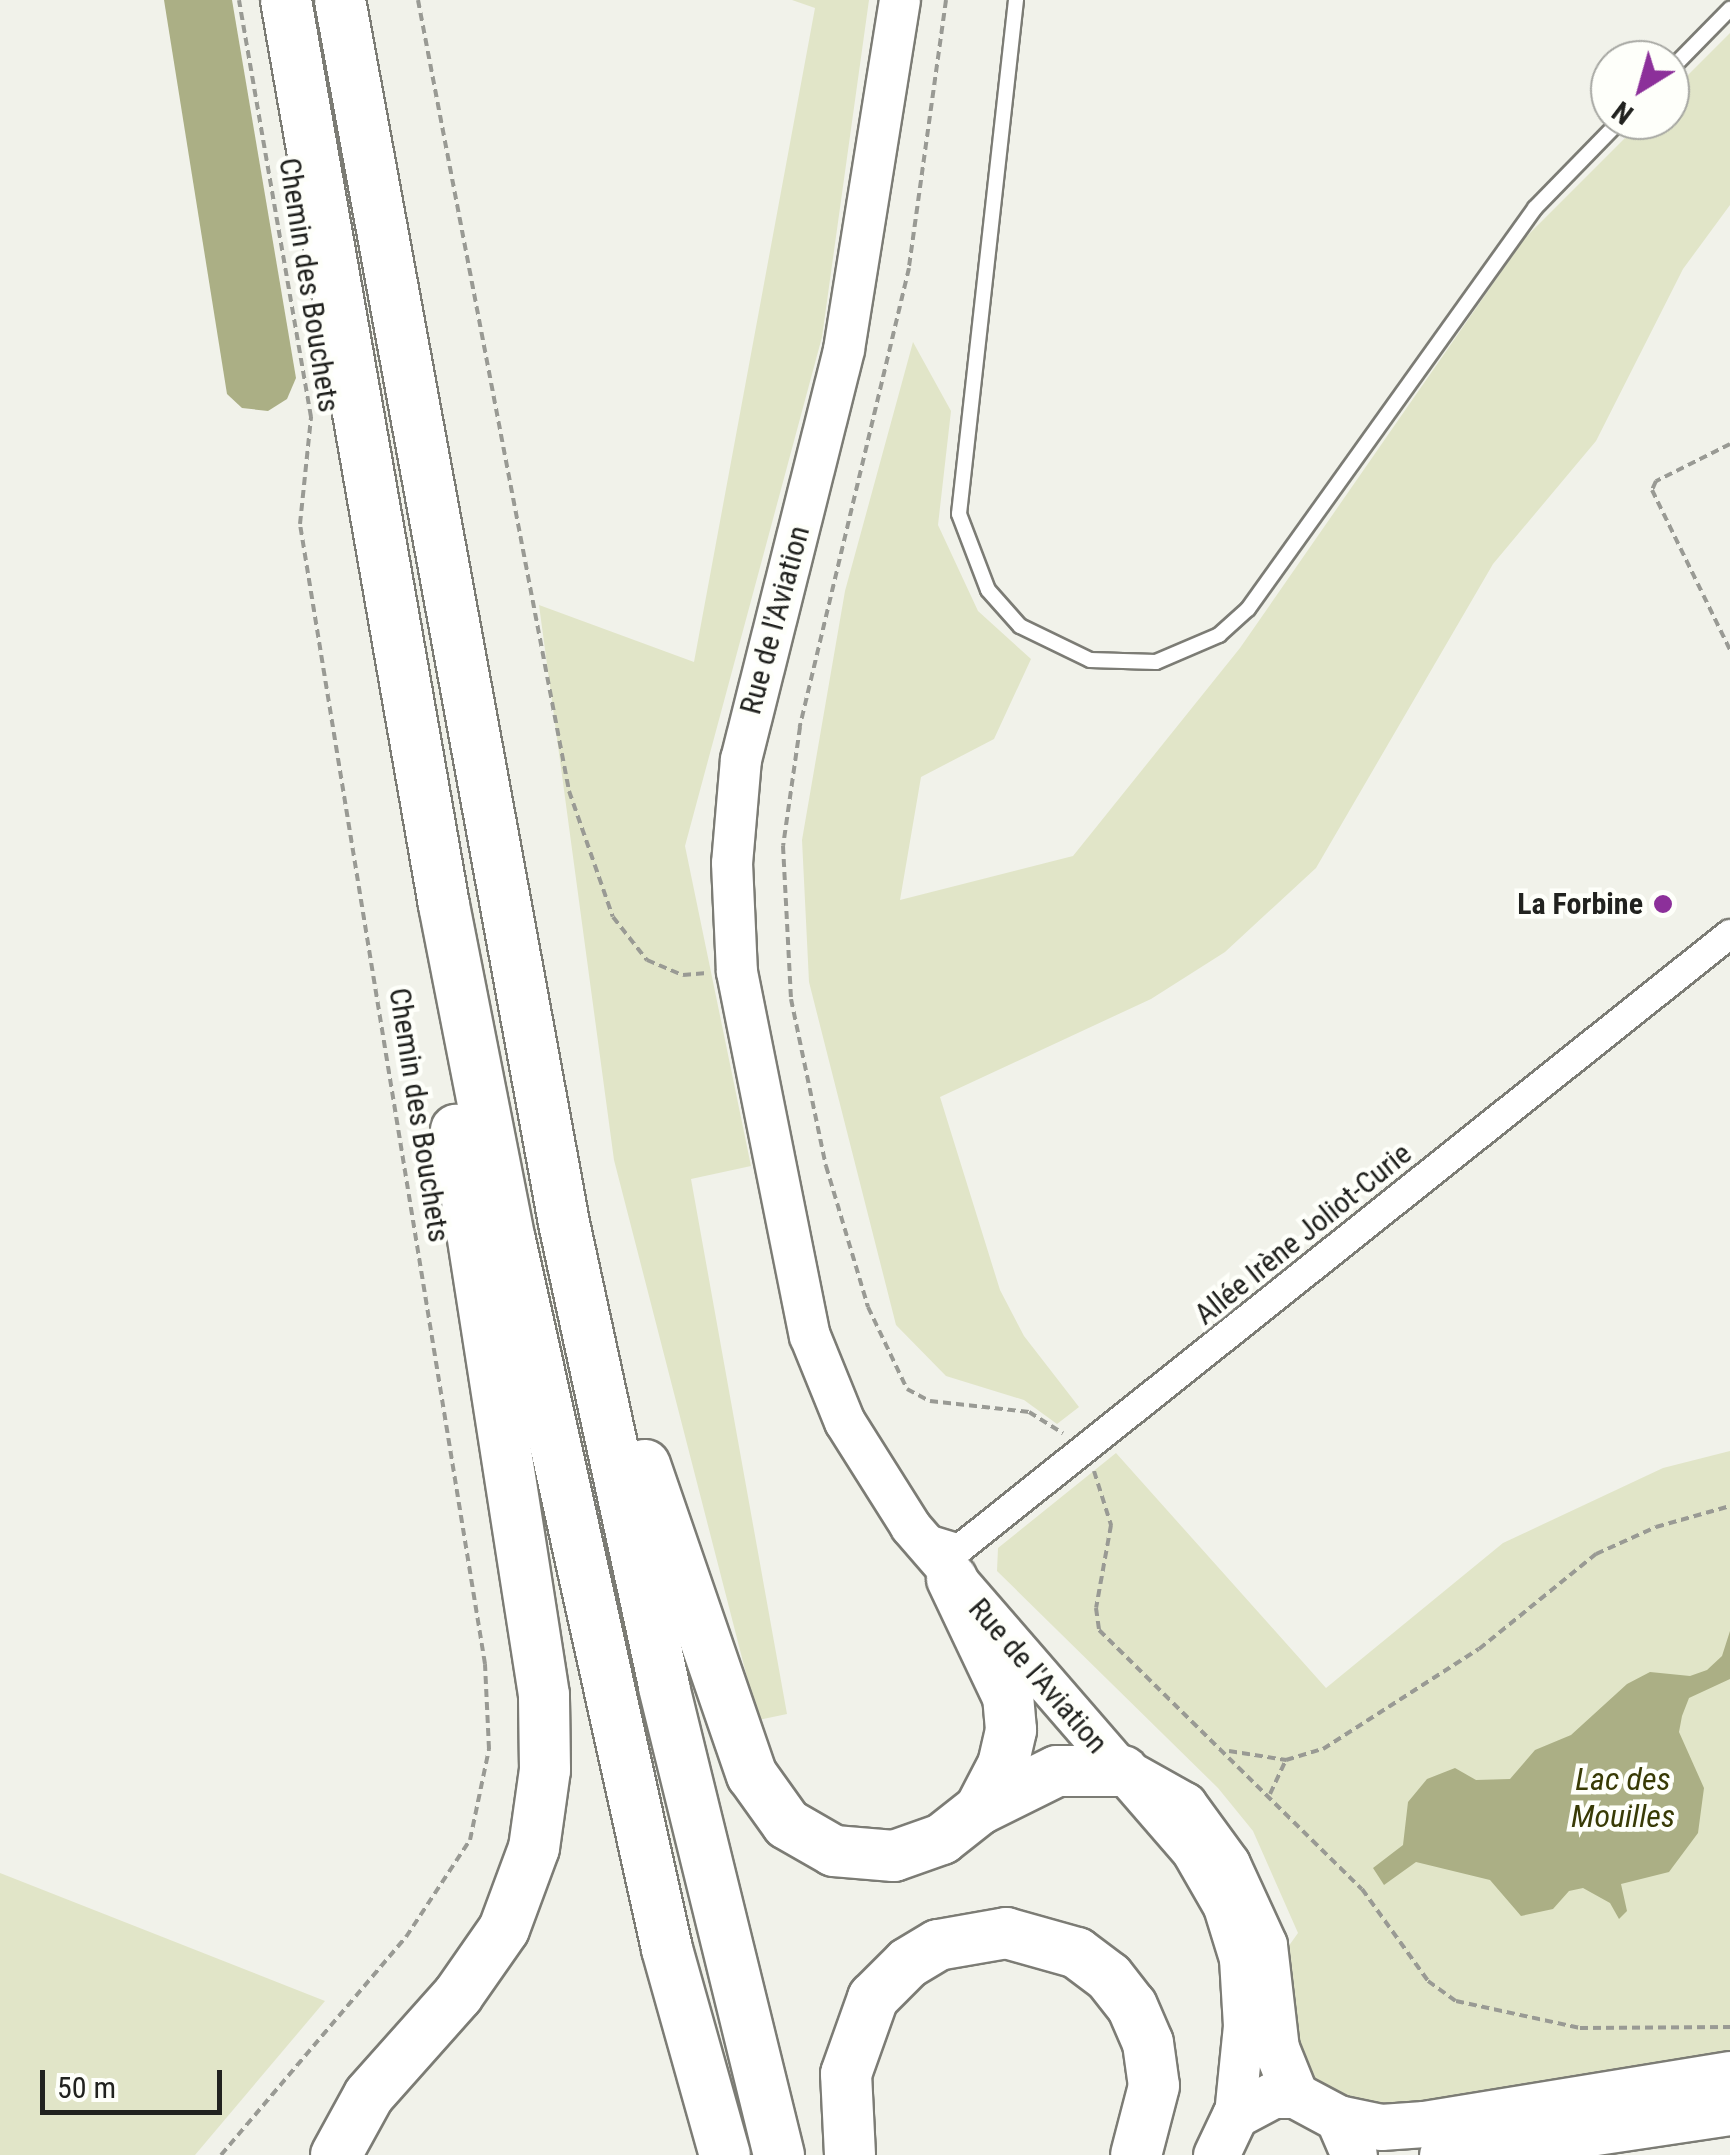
<!DOCTYPE html>
<html>
<head>
<meta charset="utf-8">
<style>
	body { margin:0 }
	#map { position:relative; width:1730px; height:2155px; overflow:hidden; background:#f1f2ea; font-family:"Roboto Condensed",sans-serif }
	div>[style] { position:absolute }
	.green>* { inset:0; background:#e1e5c8 }
	.water>* { inset:0; background:#abaf85 }
	.path>* { height:4px; margin-top:-2px; transform-origin:0; background:repeating-linear-gradient(90deg,#999a94 0 8px,transparent 0 13px) }
	.roads { filter:drop-shadow(2px 0 #7c7c75) drop-shadow(-2px 0 #7c7c75) drop-shadow(0 2px #7c7c75) drop-shadow(0 -2px #7c7c75) }
	.lane>* { height:14px; margin:-7px; padding:0 7px; transform-origin:7px; border-radius:7px; background:#fff }
	.street>* { height:28px; margin:-14px; padding:0 14px; transform-origin:14px; border-radius:14px; background:#fff }
	.secondary>* { height:40px; margin:-20px; padding:0 20px; transform-origin:20px; border-radius:20px; background:#fff }
	.primary>* { height:45px; margin:-22.5px; padding:0 22.5px; transform-origin:22.5px; border-radius:22.5px; background:#fff }
	.highway>* { height:50px; margin:-25px; padding:0 25px; transform-origin:25px; border-radius:25px; background:#fff }
	.dots>* { width:28px; height:28px; translate:-50% -50%; box-sizing:border-box; border:5px solid #fefffa; border-radius:50% }
	span { translate:-50% -50%; white-space:nowrap; text-align:center; line-height:1.15; -webkit-text-stroke:9px #fefffa; paint-order:stroke }
	.street-label { font-size:30px; color:#21221f }
	.poi-label { font-size:30px; color:#21221f; font-weight:700 }
	.right { translate:-100% -50%; text-align:right }
	.water-label { font-size:32px; color:#383a05; font-style:italic }
	.north { position:absolute; left:1590px; top:40px; width:100px; height:100px; box-sizing:border-box; background:#fefffa; border:2px solid #a6a7a2; border-radius:50%; rotate:217deg; font-size:28px; font-weight:700; line-height:40px; text-align:center; color:#21221f }
	.north::after { content:''; display:block; margin:auto; width:35px; height:45px; background:#8c309a; clip-path:polygon(50% 0,100% 100%,50% 72%,0 100%) }
	.scale { position:absolute; left:40px; top:2070px; width:182px; height:45px; box-sizing:border-box; border:5px solid #21221f; border-top:0; padding-left:12px; font-size:30px; line-height:35px; white-space:nowrap; color:#21221f; -webkit-text-stroke:8px #fefffa; paint-order:stroke }
</style>
</head>
<body>
<div id="map">
	<div class="green">
		<div style="clip-path:polygon(792px 0,869px 0,822px 337px,685px 846px,751px 1166px,691px 1179px,787px 1714px,758px 1720px,614px 1160px,539px 605px,694px 662px,815px 8px)"></div>
		<div style="clip-path:polygon(1730px 33px,1730px 205px,1683px 269px,1596px 441px,1493px 564px,1316px 868px,1225px 952px,1151px 999px,940px 1097px,1000px 1290px,1024px 1336px,1079px 1407px,1057px 1424px,1024px 1400px,946px 1376px,896px 1325px,809px 982px,802px 840px,845px 591px,913px 342px,951px 411px,938px 525px,978px 611px,1031px 659px,994px 739px,921px 777px,900px 900px,1073px 856px,1240px 648px,1524px 239px,1643px 120px,1670px 120px,1670px 93px)"></div>
		<div style="clip-path:polygon(1730px 1451px,1730px 2059px,1525px 2094px,1358px 2109px,1313px 2082px,1288px 2040px,1278px 1961px,1298px 1933px,1253px 1831px,1218px 1788px,997px 1571px,998px 1548px,1116px 1453px,1326px 1688px,1503px 1543px,1663px 1468px)"></div>
		<div style="clip-path:polygon(0 1873px,325px 2001px,195px 2155px,0 2155px)"></div>
	</div>
	<div class="water">
		<div style="clip-path:polygon(164px 0,232px 0,296px 378px,287px 399px,268px 411px,242px 408px,227px 394px)"></div>
		<div style="clip-path:polygon(1730px 1631px,1730px 1679px,1689px 1698px,1682px 1716px,1679px 1732px,1704px 1788px,1698px 1833px,1669px 1872px,1621px 1884px,1627px 1911px,1619px 1919px,1610px 1903px,1583px 1888px,1569px 1891px,1553px 1909px,1521px 1916px,1490px 1880px,1416px 1862px,1384px 1885px,1373px 1868px,1403px 1845px,1408px 1802px,1427px 1779px,1455px 1768px,1476px 1780px,1510px 1779px,1535px 1750px,1571px 1735px,1627px 1684px,1650px 1672px,1690px 1676px,1707px 1670px,1722px 1656px)"></div>
	</div>
	<div class="path">
		<div style="left:418px;top:0;width:805px;rotate:79.19deg"></div>
		<div style="left:569px;top:791px;width:133px;rotate:70.8deg"></div>
		<div style="left:613px;top:917px;width:55px;rotate:51.7deg"></div>
		<div style="left:647px;top:960px;width:39px;rotate:23deg"></div>
		<div style="left:683px;top:975px;width:24px;rotate:-5deg"></div>
		<div style="left:946px;top:0;width:271px;rotate:97.9deg"></div>
		<div style="left:909px;top:268px;width:472px;rotate:103.4deg"></div>
		<div style="left:800px;top:727px;width:120px;rotate:98.1deg"></div>
		<div style="left:783px;top:846px;width:153px;rotate:87deg"></div>
		<div style="left:791px;top:999px;width:171px;rotate:78.2deg"></div>
		<div style="left:826px;top:1166px;width:147px;rotate:73.4deg"></div>
		<div style="left:868px;top:1307px;width:91px;rotate:64.6deg"></div>
		<div style="left:907px;top:1389px;width:26px;rotate:28deg"></div>
		<div style="left:930px;top:1401px;width:100px;rotate:6.3deg"></div>
		<div style="left:1029px;top:1412px;width:40px;rotate:32deg"></div>
		<div style="left:1730px;top:444px;width:83px;rotate:153.4deg"></div>
		<div style="left:1656px;top:481px;width:10px;rotate:114deg"></div>
		<div style="left:1652px;top:490px;width:178px;rotate:64deg"></div>
		<div style="left:1094px;top:1471px;width:57px;rotate:72.5deg"></div>
		<div style="left:1111px;top:1525px;width:84px;rotate:100.2deg"></div>
		<div style="left:1096px;top:1608px;width:22px;rotate:82deg"></div>
		<div style="left:1099px;top:1630px;width:369px;rotate:44.6deg"></div>
		<div style="left:1362px;top:1889px;width:113px;rotate:54.3deg"></div>
		<div style="left:1428px;top:1981px;width:34px;rotate:36deg"></div>
		<div style="left:1456px;top:2001px;width:127px;rotate:12.3deg"></div>
		<div style="left:1580px;top:2028px;width:150px;rotate:-0.4deg"></div>
		<div style="left:1229px;top:1751px;width:58px;rotate:9deg"></div>
		<div style="left:1286px;top:1760px;width:39px;rotate:-17deg"></div>
		<div style="left:1323px;top:1749px;width:185px;rotate:-32.7deg"></div>
		<div style="left:1479px;top:1649px;width:151px;rotate:-39.1deg"></div>
		<div style="left:1596px;top:1554px;width:66px;rotate:-24.2deg"></div>
		<div style="left:1656px;top:1527px;width:77px;rotate:-15.8deg"></div>
		<div style="left:1270px;top:1794px;width:38px;rotate:-65deg"></div>
		<div style="left:221px;top:2155px;width:286px;rotate:-49.7deg"></div>
		<div style="left:406px;top:1937px;width:116px;rotate:-56.6deg"></div>
		<div style="left:470px;top:1840px;width:93px;rotate:-78.2deg"></div>
		<div style="left:489px;top:1749px;width:85px;rotate:-92.7deg"></div>
		<div style="left:485px;top:1664px;width:1155px;rotate:-99.22deg"></div>
		<div style="left:300px;top:524px;width:108px;rotate:-84.1deg"></div>
		<div style="left:311px;top:417px;width:423px;rotate:-99.8deg"></div>
	</div>
	<div class="roads">
		<div class="lane">
			<div style="left:1016px;top:0;width:517px;rotate:96.33deg"></div>
			<div style="left:959px;top:514px;width:81px;rotate:69.1deg"></div>
			<div style="left:988px;top:590px;width:48px;rotate:48.4deg"></div>
			<div style="left:1020px;top:626px;width:78px;rotate:25.9deg"></div>
			<div style="left:1090px;top:660px;width:66px;rotate:1.7deg"></div>
			<div style="left:1156px;top:662px;width:69px;rotate:-23.2deg"></div>
			<div style="left:1219px;top:635px;width:39px;rotate:-42deg"></div>
			<div style="left:1248px;top:609px;width:493px;rotate:-54.4deg"></div>
			<div style="left:1535px;top:208px;width:123px;rotate:-45.7deg"></div>
			<div style="left:1670px;top:70px;width:86px;rotate:-45.5deg"></div>
		</div>
		<div class="street">
			<div style="left:924px;top:1538px;width:37px;rotate:17deg"></div>
			<div style="left:959px;top:1549px;width:986px;rotate:-38.58deg"></div>
		</div>
		<div class="secondary">
			<div style="left:900px;top:0;width:354px;rotate:99.1deg"></div>
			<div style="left:844px;top:350px;width:422px;rotate:104.1deg"></div>
			<div style="left:741px;top:759px;width:104px;rotate:94.9deg"></div>
			<div style="left:732px;top:863px;width:109px;rotate:87.4deg"></div>
			<div style="left:737px;top:972px;width:371px;rotate:78.7deg"></div>
			<div style="left:810px;top:1336px;width:93px;rotate:67.9deg"></div>
			<div style="left:845px;top:1422px;width:124px;rotate:57.8deg"></div>
			<div style="left:911px;top:1527px;width:431px;rotate:49.1deg"></div>
			<div style="left:1193px;top:1853px;width:62px;rotate:60.1deg"></div>
			<div style="left:1224px;top:1907px;width:54px;rotate:72.9deg"></div>
			<div style="left:1240px;top:1959px;width:67px;rotate:86.6deg"></div>
			<div style="left:1244px;top:2026px;width:89px;rotate:95.8deg"></div>
		</div>
		<div class="primary">
			<div style="left:1123px;top:1771px;width:70px;rotate:29.1deg"></div>
			<div style="left:1184px;top:1805px;width:73px;rotate:53.9deg"></div>
			<div style="left:1227px;top:1864px;width:89px;rotate:65.4deg"></div>
			<div style="left:1264px;top:1945px;width:104px;rotate:83.4deg"></div>
			<div style="left:1276px;top:2048px;width:51px;rotate:68deg"></div>
			<div style="left:1338px;top:2118px;width:44px;rotate:11.8deg"></div>
			<div style="left:1381px;top:2127px;width:43px;rotate:-4deg"></div>
			<div style="left:1424px;top:2124px;width:310px;rotate:-9.3deg"></div>
			<div style="left:1216px;top:2155px;width:44px;rotate:-64.6deg"></div>
			<div style="left:1235px;top:2115px;width:43px;rotate:-27.8deg"></div>
			<div style="left:1273px;top:2095px;width:22px"></div>
			<div style="left:1295px;top:2095px;width:49px;rotate:28.1deg"></div>
			<div style="left:1338px;top:2118px;width:40px;rotate:66.6deg"></div>
			<div style="left:1442px;top:2155px;width:291px;rotate:-8.5deg"></div>
		</div>
		<div class="highway">
			<div style="left:286px;top:0;width:919px;rotate:80.1deg"></div>
			<div style="left:444px;top:905px;width:341px;rotate:78.9deg"></div>
			<div style="left:510px;top:1240px;width:726px;rotate:77.51deg"></div>
			<div style="left:667px;top:1949px;width:214px;rotate:74.3deg"></div>
			<div style="left:340px;top:0;width:1243px;rotate:79.62deg"></div>
			<div style="left:564px;top:1223px;width:475px;rotate:77.8deg"></div>
			<div style="left:664px;top:1687px;width:482px;rotate:76.2deg"></div>
			<div style="left:645px;top:1465px;width:328px;rotate:71deg"></div>
			<div style="left:752px;top:1775px;width:60px;rotate:54.5deg"></div>
			<div style="left:787px;top:1824px;width:54px;rotate:29.9deg"></div>
			<div style="left:834px;top:1851px;width:60px;rotate:4.8deg"></div>
			<div style="left:894px;top:1856px;width:51px;rotate:-19.5deg"></div>
			<div style="left:942px;top:1839px;width:48px;rotate:-38.3deg"></div>
			<div style="left:980px;top:1809px;width:50px;rotate:-62.4deg"></div>
			<div style="left:1003px;top:1765px;width:36px;rotate:-77deg"></div>
			<div style="left:1011px;top:1730px;width:33px;rotate:-95deg"></div>
			<div style="left:1008px;top:1697px;width:131px;rotate:-115.4deg"></div>
			<div style="left:980px;top:1809px;width:86px;rotate:-26.3deg"></div>
			<div style="left:1057px;top:1771px;width:66px"></div>
			<div style="left:336px;top:2155px;width:68px;rotate:-61.2deg"></div>
			<div style="left:369px;top:2095px;width:134px;rotate:-48.3deg"></div>
			<div style="left:458px;top:1995px;width:80px;rotate:-55.1deg"></div>
			<div style="left:504px;top:1929px;width:86px;rotate:-69.7deg"></div>
			<div style="left:534px;top:1848px;width:79px;rotate:-82deg"></div>
			<div style="left:545px;top:1770px;width:75px;rotate:-90.8deg"></div>
			<div style="left:544px;top:1695px;width:572px;rotate:-98.85deg"></div>
			<div style="left:850px;top:2155px;width:81px;rotate:-92.8deg"></div>
			<div style="left:846px;top:2074px;width:81px;rotate:-70.4deg"></div>
			<div style="left:873px;top:1998px;width:49px;rotate:-45deg"></div>
			<div style="left:908px;top:1963px;width:35px;rotate:-31deg"></div>
			<div style="left:938px;top:1945px;width:69px;rotate:-10deg"></div>
			<div style="left:1006px;top:1933px;width:74px;rotate:15.7deg"></div>
			<div style="left:1077px;top:1953px;width:40px;rotate:37deg"></div>
			<div style="left:1109px;top:1977px;width:37px;rotate:52deg"></div>
			<div style="left:1132px;top:2006px;width:40px;rotate:66.6deg"></div>
			<div style="left:1148px;top:2043px;width:43px;rotate:82.1deg"></div>
			<div style="left:1154px;top:2086px;width:71px;rotate:104.6deg"></div>
			<div style="left:1482px;top:2155px;width:39px;rotate:-13deg"></div>
		</div>
	</div>
	<div class="dots">
		<div style="left:1663px;top:904px;background:#8c309a"></div>
	</div>
	<div class="street-label">
		<span style="left:309px;top:285px;rotate:81deg">Chemin des Bouchets</span>
		<span style="left:775px;top:620px;rotate:-75deg">Rue de l'Aviation</span>
		<span style="left:419px;top:1115px;rotate:81deg">Chemin des Bouchets</span>
		<span style="left:1303px;top:1234px;rotate:-39deg">Allée Irène Joliot-Curie</span>
		<span style="left:1038px;top:1676px;rotate:49deg">Rue de l'Aviation</span>
	</div>
	<div class="poi-label">
		<span class="right" style="left:1643px;top:904px">La Forbine</span>
	</div>
	<div class="water-label">
		<span style="left:1623px;top:1798px">Lac des<br>Mouilles</span>
	</div>
	<div class="north">N</div>
	<div class="scale">50 m</div>
</div>
</body>
</html>
